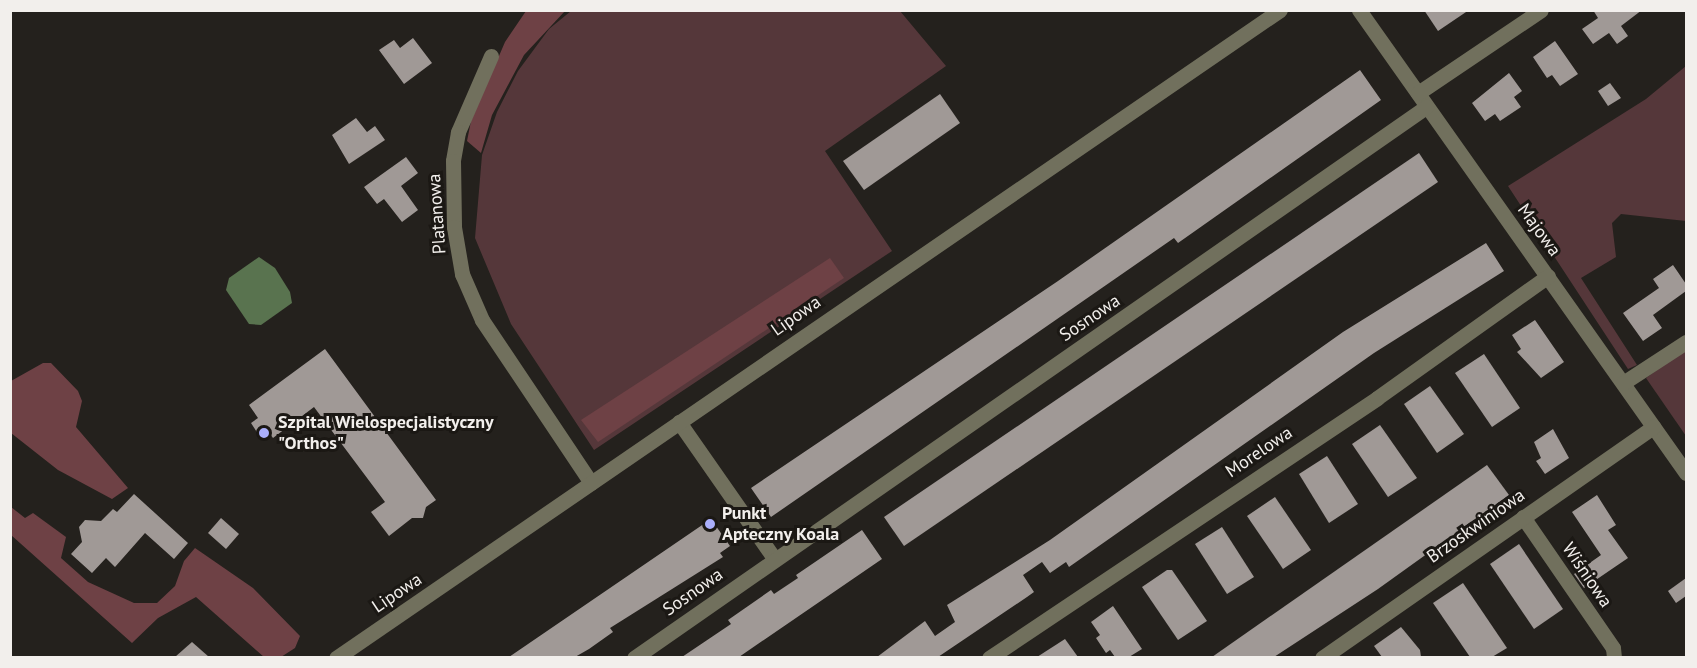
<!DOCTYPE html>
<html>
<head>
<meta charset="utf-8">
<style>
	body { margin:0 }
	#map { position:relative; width:1697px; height:668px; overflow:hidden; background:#24211d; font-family:"PT Sans",sans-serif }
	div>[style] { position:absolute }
	.green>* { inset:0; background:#55373a }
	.forest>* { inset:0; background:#6e4145 }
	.water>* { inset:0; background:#59734f }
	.building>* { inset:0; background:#a09996 }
	.minor>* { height:15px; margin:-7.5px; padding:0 7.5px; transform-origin:7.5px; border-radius:7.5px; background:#71705d }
	.dots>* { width:16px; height:16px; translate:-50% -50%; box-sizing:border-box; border:3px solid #1b1814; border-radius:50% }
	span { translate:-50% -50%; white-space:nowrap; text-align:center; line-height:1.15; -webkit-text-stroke:6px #1b1814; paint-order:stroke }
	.street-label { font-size:18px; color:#f2efec }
	.poi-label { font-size:18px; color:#f2efec; font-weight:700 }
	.left { translate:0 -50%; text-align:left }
	.frame { position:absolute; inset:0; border:12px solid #f2efec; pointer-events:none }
</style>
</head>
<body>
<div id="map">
	<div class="green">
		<div style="clip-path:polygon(571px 11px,900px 11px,946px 66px,825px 151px,892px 251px,594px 450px,511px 324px,475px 238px,482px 155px,497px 112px,518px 71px,549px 29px)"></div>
		<div style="clip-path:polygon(1686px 66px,1686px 221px,1621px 214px,1612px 223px,1616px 257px,1581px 278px,1637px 365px,1628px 369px,1508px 186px,1646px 99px)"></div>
		<div style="clip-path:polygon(1686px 349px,1686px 436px,1646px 378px)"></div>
	</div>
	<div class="forest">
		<div style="clip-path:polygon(526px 11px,565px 11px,524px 55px,492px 115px,481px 153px,467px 141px,471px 121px,505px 42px)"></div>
		<div style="clip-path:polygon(830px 258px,844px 278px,598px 442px,581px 420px)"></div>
		<div style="clip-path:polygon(43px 363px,51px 363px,78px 391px,82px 401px,76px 427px,128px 488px,112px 499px,58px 470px,11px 433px,11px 381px)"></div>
		<div style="clip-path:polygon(11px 507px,25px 518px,33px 513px,66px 537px,61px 558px,88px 582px,134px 603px,157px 603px,175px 586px,184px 561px,195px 548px,253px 588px,300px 636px,295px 648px,281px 657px,264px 657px,196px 597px,158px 618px,132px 643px,11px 535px)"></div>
	</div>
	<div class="water">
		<div style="clip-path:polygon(259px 257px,275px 268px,290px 292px,292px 303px,261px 325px,249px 324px,226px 290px,229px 278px)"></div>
	</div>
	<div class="building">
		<div style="clip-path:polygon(1424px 10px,1469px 10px,1438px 31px)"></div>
		<div style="clip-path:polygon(1593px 10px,1642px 10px,1621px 26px,1628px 36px,1617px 44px,1609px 33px,1593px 44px,1582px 29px,1598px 18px)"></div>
		<div style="clip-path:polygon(413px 38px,432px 63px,404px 84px,379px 50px,394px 40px,400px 48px)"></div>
		<div style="clip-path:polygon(1555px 41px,1578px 74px,1560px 86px,1552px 75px,1547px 78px,1533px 57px)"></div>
		<div style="clip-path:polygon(1360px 70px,1381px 100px,1178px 243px,1174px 238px,771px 517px,751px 488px,1058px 281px)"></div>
		<div style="clip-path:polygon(1509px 73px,1522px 91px,1514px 97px,1521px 107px,1500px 121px,1495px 114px,1485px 121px,1472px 103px)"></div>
		<div style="clip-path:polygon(1610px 83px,1621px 98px,1608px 106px,1598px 91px)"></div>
		<div style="clip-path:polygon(940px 94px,960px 123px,864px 190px,843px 161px)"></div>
		<div style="clip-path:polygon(356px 118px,367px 132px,375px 126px,385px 140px,349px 164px,332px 135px)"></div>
		<div style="clip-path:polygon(1419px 153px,1438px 182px,904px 546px,884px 517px)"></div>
		<div style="clip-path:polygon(406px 157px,418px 173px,401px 186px,418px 210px,402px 222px,384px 199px,377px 204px,364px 187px)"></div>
		<div style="clip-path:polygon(1486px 243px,1504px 271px,1374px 353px,1069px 567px,1066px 562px,1050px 573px,1042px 562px,1023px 575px,1034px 592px,1027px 597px,938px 657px,877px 657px,925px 621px,935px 636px,955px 622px,947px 605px,1050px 540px,1343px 332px)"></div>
		<div style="clip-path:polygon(1673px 265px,1686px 284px,1686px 291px,1653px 315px,1662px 328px,1643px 341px,1623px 313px,1659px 288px,1653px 279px)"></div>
		<div style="clip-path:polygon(1535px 320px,1564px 362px,1541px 378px,1517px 352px,1521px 349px,1512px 335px)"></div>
		<div style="clip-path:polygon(325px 349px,436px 500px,426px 507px,423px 518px,412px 518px,389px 536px,371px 512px,385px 502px,314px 407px,273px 438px,270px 434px,262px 440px,251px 423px,258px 418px,249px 405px)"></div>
		<div style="clip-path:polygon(1484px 354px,1520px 408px,1492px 427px,1455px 373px)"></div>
		<div style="clip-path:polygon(1430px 386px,1464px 434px,1437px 453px,1404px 404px)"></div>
		<div style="clip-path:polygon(1380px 425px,1417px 478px,1388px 497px,1352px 444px)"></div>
		<div style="clip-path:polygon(1553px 429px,1569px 458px,1545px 474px,1536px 461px,1541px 458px,1534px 442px)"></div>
		<div style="clip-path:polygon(1327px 456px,1358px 504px,1329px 523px,1299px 474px)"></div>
		<div style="clip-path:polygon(1487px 465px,1509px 495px,1378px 589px,1274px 657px,1212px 657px)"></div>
		<div style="clip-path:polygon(134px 494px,188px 543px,174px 559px,145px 533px,115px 567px,106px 558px,92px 573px,71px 554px,82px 542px,79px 527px,85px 520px,101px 521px,113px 509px,117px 512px)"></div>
		<div style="clip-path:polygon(1597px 495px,1616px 525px,1608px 530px,1628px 558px,1584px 588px,1574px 574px,1601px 555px,1572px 512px)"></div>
		<div style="clip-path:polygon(1275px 497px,1311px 550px,1283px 569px,1247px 516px)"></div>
		<div style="clip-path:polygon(221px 518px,239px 534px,226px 549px,208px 533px)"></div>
		<div style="clip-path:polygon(711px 519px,730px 546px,720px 553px,723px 557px,610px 628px,613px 632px,589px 649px,575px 657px,509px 657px)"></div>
		<div style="clip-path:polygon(1222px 527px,1254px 577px,1227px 594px,1195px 544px)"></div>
		<div style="clip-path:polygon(862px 530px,882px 559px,739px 657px,682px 657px,731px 624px,728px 620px,771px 590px,774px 594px,798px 578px,796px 575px)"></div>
		<div style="clip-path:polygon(1519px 544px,1563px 609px,1534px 629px,1490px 564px)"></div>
		<div style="clip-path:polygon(1167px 570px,1172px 570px,1207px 621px,1178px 640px,1142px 587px)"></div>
		<div style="clip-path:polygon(1686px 578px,1686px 596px,1676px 603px,1668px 591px)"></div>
		<div style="clip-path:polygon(1463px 583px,1507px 648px,1492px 657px,1470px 657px,1433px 603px)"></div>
		<div style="clip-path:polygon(1113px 606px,1142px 649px,1129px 657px,1115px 657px,1110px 650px,1106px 653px,1096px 638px,1100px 635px,1091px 622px)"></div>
		<div style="clip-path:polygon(1401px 627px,1420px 650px,1421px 657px,1382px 657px,1374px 646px)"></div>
		<div style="clip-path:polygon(1065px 639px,1078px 657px,1037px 657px)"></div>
		<div style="clip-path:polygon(192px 642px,209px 657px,175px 657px)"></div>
	</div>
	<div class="minor">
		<div style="left:1359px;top:10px;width:567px;rotate:54.77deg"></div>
		<div style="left:491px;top:56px;width:83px;rotate:113.5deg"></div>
		<div style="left:458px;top:132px;width:29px;rotate:100deg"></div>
		<div style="left:453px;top:161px;width:66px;rotate:89.1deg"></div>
		<div style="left:454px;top:227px;width:48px;rotate:80.3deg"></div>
		<div style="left:462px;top:274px;width:50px;rotate:66.5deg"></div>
		<div style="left:482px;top:320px;width:196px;rotate:56.2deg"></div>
		<div style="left:1418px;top:93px;width:148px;rotate:-34deg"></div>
		<div style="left:1623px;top:383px;width:75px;rotate:-33.1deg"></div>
		<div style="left:679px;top:422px;width:166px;rotate:55.1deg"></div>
		<div style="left:1523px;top:517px;width:159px;rotate:55.5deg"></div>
		<div style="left:1613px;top:648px;width:10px;rotate:84deg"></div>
		<div style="left:336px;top:658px;width:1145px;rotate:-34.47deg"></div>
		<div style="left:634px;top:658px;width:965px;rotate:-34.83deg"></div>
		<div style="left:989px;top:658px;width:467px;rotate:-33.8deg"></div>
		<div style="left:1377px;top:398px;width:210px;rotate:-35.5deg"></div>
		<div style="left:1322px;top:658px;width:404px;rotate:-34.9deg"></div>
	</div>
	<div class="dots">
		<div style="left:264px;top:433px;background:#abaffb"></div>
		<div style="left:710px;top:524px;background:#abaffb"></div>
	</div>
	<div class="street-label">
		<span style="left:437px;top:214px;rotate:-94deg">Platanowa</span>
		<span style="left:1539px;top:230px;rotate:54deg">Majowa</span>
		<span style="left:796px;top:316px;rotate:-35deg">Lipowa</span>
		<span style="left:1090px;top:318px;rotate:-34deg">Sosnowa</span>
		<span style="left:1259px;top:452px;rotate:-34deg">Morelowa</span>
		<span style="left:1476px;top:526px;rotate:-35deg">Brzoskwiniowa</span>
		<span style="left:1587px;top:575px;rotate:56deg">Wiśniowa</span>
		<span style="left:693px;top:592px;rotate:-35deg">Sosnowa</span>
		<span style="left:397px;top:593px;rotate:-34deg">Lipowa</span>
	</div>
	<div class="poi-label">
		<span class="left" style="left:278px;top:433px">Szpital Wielospecjalistyczny<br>"Orthos"</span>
		<span class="left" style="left:722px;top:524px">Punkt<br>Apteczny Koala</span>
	</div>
	<div class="frame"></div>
</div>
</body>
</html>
